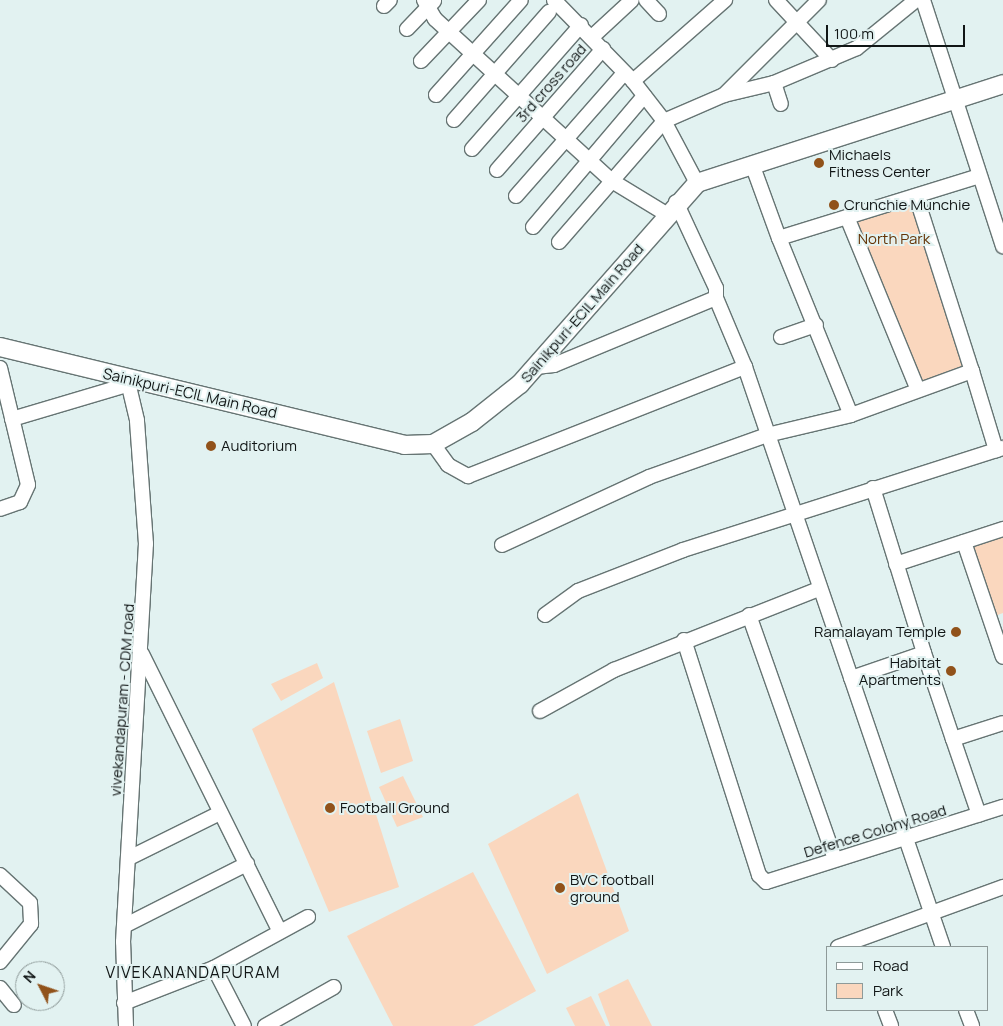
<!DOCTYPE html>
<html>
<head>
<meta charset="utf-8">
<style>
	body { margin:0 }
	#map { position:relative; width:1003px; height:1026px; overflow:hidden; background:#e2f2f1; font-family:Manrope,sans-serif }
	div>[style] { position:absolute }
	.green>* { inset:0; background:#fad7be }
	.roads { filter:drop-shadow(1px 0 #667473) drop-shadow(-1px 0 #667473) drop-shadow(0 1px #667473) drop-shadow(0 -1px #667473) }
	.minor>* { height:14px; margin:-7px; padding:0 7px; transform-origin:7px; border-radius:7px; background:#fff }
	.major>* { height:18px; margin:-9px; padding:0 9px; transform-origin:9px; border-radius:9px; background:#fff }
	.dots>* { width:14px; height:14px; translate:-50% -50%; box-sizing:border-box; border:2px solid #e2f2f1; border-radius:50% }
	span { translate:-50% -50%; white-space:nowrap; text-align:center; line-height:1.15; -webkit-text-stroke:4px #e2f2f1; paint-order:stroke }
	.street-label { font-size:15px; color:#111616 }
	.poi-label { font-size:15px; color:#111616 }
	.left { translate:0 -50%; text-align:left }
	.right { translate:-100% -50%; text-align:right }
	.park-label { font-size:15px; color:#643406 }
	.neighbourhood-label { font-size:16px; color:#111616; letter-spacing:1px }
	.legend { position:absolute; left:826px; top:946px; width:162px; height:65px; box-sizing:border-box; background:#e2f2f1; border:1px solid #8e9a99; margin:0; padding:6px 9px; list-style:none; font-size:15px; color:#111616 }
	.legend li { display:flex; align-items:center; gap:10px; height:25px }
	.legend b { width:25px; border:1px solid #8e9a99 }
	.north { position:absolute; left:15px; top:961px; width:50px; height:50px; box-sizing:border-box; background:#e2f2f1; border:1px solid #8e9a99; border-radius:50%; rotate:311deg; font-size:14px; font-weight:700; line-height:20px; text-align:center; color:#111616 }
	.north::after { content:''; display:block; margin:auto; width:18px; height:22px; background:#91521a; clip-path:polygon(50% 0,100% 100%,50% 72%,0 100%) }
	.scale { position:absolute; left:826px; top:25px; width:139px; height:22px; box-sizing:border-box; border:2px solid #111616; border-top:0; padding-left:6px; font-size:15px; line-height:18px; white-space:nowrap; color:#111616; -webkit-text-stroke:4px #e2f2f1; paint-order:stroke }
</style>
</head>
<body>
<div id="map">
	<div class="green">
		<div style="clip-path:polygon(916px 196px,972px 371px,918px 390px,847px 217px)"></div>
		<div style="clip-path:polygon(1003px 533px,1003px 613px,992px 617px,968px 545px)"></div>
		<div style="clip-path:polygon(317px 663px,323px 678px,281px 701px,271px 684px)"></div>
		<div style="clip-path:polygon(334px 682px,399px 887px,329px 912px,252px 729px)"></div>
		<div style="clip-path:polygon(400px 719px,413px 761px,381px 773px,367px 731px)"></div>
		<div style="clip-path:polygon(403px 776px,423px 817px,397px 827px,379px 787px)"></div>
		<div style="clip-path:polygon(578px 793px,629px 931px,547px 974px,488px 844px)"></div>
		<div style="clip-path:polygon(473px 872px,536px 991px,473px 1026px,393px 1026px,347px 936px)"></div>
		<div style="clip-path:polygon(628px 979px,652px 1026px,610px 1026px,598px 994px)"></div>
		<div style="clip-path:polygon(591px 996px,606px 1026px,575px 1026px,566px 1008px)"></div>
	</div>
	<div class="roads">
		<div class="minor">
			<div style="left:424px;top:0;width:22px;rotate:60deg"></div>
			<div style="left:435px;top:19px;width:240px;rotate:42.5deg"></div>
			<div style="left:612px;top:181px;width:63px;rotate:31.4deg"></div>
			<div style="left:554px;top:0;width:113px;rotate:45.7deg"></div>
			<div style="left:633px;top:81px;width:51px;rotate:52.2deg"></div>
			<div style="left:664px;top:121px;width:70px;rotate:62deg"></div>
			<div style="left:646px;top:0;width:19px;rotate:47deg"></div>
			<div style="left:776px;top:0;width:82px;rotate:47deg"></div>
			<div style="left:923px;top:0;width:259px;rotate:72deg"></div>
			<div style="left:384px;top:6px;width:8px;rotate:-45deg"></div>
			<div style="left:407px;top:29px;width:39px;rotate:-46deg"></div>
			<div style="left:592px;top:37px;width:54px;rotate:-42.8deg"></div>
			<div style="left:421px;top:61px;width:84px;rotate:-46.4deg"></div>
			<div style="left:633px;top:81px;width:123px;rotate:-41.4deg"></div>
			<div style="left:774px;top:83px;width:22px;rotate:72deg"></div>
			<div style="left:436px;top:95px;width:127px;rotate:-48.2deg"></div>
			<div style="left:724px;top:95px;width:51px;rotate:-13.5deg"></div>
			<div style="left:774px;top:83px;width:90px;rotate:-22.9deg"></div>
			<div style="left:857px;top:48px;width:76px;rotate:-39.1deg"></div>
			<div style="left:454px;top:120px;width:144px;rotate:-48.7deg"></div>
			<div style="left:472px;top:149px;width:165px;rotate:-48.7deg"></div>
			<div style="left:752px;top:164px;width:79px;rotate:70deg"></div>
			<div style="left:779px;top:238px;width:209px;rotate:-17.2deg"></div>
			<div style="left:497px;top:170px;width:161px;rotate:-48.8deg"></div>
			<div style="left:516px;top:196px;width:164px;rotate:-48.7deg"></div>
			<div style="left:916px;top:196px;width:184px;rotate:72.3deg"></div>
			<div style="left:676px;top:202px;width:95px;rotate:65.1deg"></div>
			<div style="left:716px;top:288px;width:10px;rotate:90deg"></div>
			<div style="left:716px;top:298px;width:75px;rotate:67.2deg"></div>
			<div style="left:745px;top:367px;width:613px;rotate:71.15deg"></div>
			<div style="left:847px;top:217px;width:187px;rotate:67.7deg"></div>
			<div style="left:533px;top:227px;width:172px;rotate:-49.7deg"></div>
			<div style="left:779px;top:238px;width:191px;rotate:67.9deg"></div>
			<div style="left:559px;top:242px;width:160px;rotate:-49deg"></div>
			<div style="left:664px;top:121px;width:65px;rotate:-23.4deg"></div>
			<div style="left:724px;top:95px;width:134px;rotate:-45deg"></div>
			<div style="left:781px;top:337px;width:37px;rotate:-19deg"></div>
			<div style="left:536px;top:367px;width:18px;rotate:-6deg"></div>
			<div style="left:554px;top:365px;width:175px;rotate:-22.5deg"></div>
			<div style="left:0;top:368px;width:120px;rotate:76.5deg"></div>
			<div style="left:28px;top:485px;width:19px;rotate:115deg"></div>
			<div style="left:20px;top:502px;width:21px;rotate:161deg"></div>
			<div style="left:12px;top:419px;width:123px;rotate:-16.5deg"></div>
			<div style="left:433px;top:444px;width:26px;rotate:54deg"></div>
			<div style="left:448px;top:465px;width:23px;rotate:29deg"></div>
			<div style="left:468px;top:476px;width:298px;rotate:-21.5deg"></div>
			<div style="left:873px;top:488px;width:173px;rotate:72.8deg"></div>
			<div style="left:964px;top:542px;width:121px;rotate:71.3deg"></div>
			<div style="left:502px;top:545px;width:162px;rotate:-24.8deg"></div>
			<div style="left:649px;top:477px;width:125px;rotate:-19.6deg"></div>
			<div style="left:767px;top:435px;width:86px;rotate:-13.4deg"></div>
			<div style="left:851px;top:415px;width:129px;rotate:-20deg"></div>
			<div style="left:972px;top:371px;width:83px;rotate:73.1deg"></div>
			<div style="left:896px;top:564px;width:113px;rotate:-18.1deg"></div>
			<div style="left:545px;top:615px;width:41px;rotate:-36deg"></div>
			<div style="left:578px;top:591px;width:113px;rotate:-21.3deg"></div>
			<div style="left:683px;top:550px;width:336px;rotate:-17.7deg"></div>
			<div style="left:749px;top:615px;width:259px;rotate:70.6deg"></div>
			<div style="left:684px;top:640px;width:247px;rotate:72.3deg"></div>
			<div style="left:759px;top:875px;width:10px;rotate:45deg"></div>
			<div style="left:766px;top:882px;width:249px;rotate:-17.6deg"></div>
			<div style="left:142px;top:654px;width:308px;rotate:63.6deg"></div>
			<div style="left:851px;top:678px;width:77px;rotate:-18.9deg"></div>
			<div style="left:924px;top:653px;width:91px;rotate:71.4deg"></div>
			<div style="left:953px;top:739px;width:52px;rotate:-17.7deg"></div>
			<div style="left:540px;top:711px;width:85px;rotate:-29deg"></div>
			<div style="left:614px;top:670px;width:220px;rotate:-21.6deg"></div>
			<div style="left:953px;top:739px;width:80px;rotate:71.1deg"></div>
			<div style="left:129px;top:858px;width:102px;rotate:-26.3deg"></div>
			<div style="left:0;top:875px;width:41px;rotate:43deg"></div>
			<div style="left:30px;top:903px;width:21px;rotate:87deg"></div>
			<div style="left:31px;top:924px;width:49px;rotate:129.2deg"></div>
			<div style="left:124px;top:926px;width:138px;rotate:-26.8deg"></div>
			<div style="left:838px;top:947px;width:176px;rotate:-20deg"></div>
			<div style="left:214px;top:968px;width:65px;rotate:62.7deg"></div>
			<div style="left:0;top:988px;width:22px;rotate:51deg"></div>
			<div style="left:124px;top:1003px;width:97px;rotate:-21.3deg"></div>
			<div style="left:214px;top:968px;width:107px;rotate:-28.5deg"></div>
			<div style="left:885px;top:1010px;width:17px;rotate:69deg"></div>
			<div style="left:966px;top:1010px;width:17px;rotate:69deg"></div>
			<div style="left:126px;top:1026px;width:84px;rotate:-92deg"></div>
			<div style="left:123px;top:942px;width:399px;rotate:-86.7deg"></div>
			<div style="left:146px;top:544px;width:124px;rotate:-94.2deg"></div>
			<div style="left:137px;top:420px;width:43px;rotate:-103.4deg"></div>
			<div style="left:265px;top:1026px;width:79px;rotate:-29.5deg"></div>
		</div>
		<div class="major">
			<div style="left:0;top:347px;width:416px;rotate:13.6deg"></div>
			<div style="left:404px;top:445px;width:29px;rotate:-2deg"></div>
			<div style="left:433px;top:444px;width:45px;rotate:-29.4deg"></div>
			<div style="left:472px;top:422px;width:61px;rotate:-38.4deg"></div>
			<div style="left:520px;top:384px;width:268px;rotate:-48.6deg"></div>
			<div style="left:697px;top:183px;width:322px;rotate:-17.9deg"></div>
		</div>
	</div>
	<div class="dots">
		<div style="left:819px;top:163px;background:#91521a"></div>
		<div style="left:834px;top:205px;background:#91521a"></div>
		<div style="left:211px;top:446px;background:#91521a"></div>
		<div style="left:956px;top:632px;background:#91521a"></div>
		<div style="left:951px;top:671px;background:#91521a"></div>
		<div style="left:330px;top:808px;background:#91521a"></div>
		<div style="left:560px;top:888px;background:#91521a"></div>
	</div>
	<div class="street-label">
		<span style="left:551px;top:83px;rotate:-49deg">3rd cross road</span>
		<span style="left:582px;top:313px;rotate:-49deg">Sainikpuri-ECIL Main Road</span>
		<span style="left:190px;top:393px;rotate:13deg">Sainikpuri-ECIL Main Road</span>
		<span style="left:122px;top:700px;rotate:-86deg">vivekandapuram - CDM road</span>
		<span style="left:875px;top:831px;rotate:-17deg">Defence Colony Road</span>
	</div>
	<div class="poi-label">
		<span class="left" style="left:829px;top:163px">Michaels<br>Fitness Center</span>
		<span class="left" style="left:844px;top:205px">Crunchie Munchie</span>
		<span class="left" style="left:221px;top:446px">Auditorium</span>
		<span class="right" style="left:946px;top:632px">Ramalayam Temple</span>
		<span class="right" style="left:941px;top:671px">Habitat<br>Apartments</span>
		<span class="left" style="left:340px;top:808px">Football Ground</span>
		<span class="left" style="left:570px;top:888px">BVC football<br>ground</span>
	</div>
	<div class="park-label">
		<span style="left:894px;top:239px">North Park</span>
	</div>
	<div class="neighbourhood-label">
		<span style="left:193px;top:972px">VIVEKANANDAPURAM</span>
	</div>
	<ul class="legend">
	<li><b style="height:6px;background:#fff"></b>Road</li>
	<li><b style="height:14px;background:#fad7be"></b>Park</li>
	</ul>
	<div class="north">N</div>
	<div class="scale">100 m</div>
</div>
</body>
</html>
